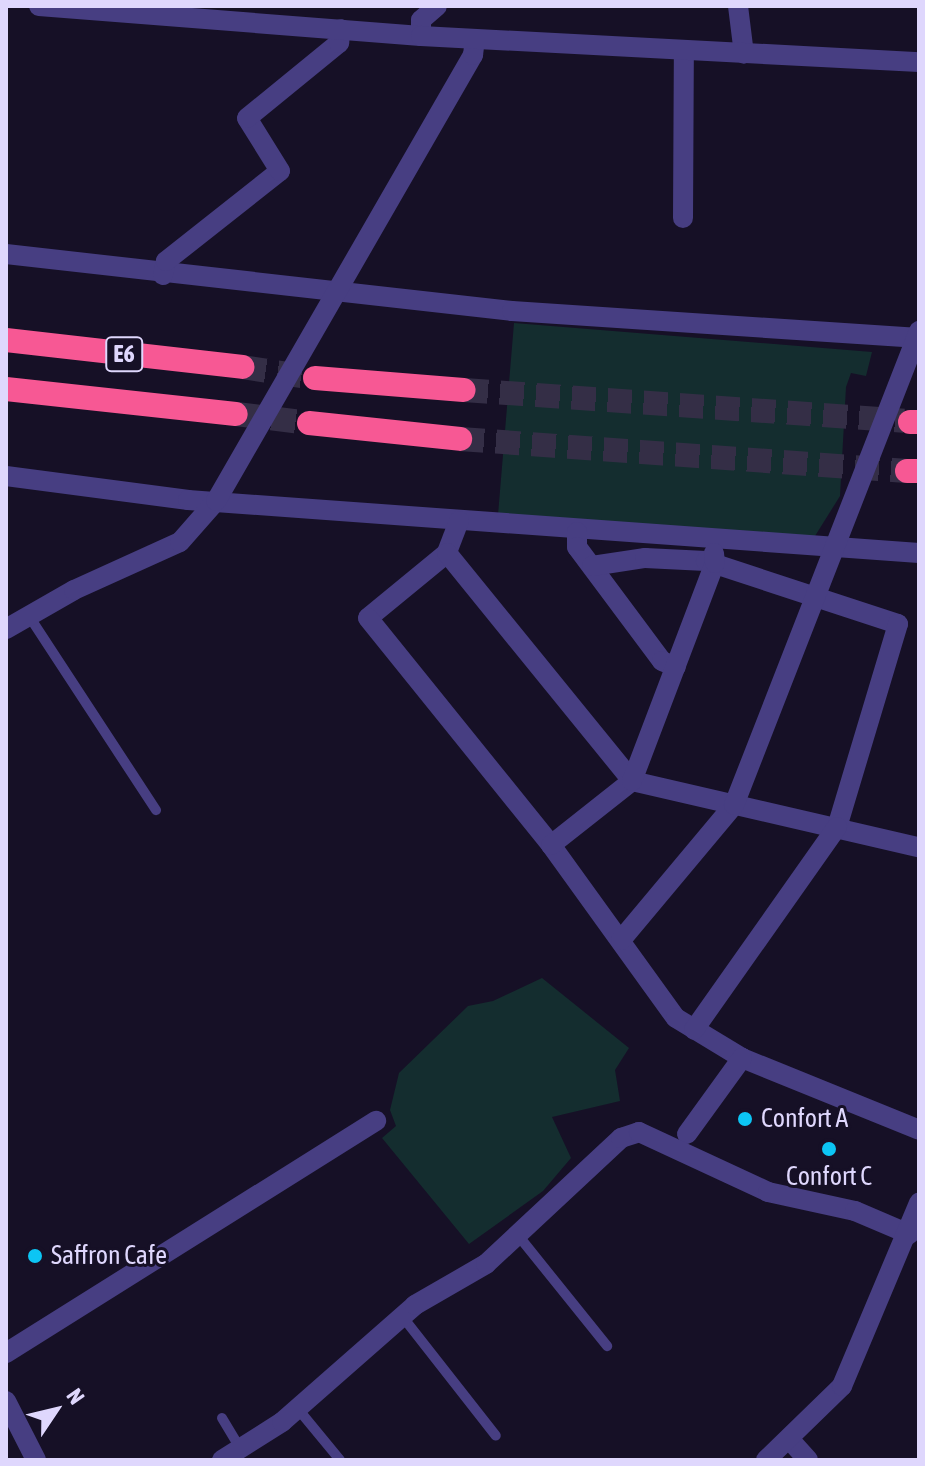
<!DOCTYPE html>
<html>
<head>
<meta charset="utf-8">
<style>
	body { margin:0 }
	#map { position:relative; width:925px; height:1466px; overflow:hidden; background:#161026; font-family:"Asap Condensed",sans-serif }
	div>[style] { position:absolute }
	.green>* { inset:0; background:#142d2f }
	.motorway-tunnel>* { height:24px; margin-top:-12px; transform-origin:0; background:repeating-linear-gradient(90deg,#342e46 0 24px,transparent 0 36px) }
	.service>* { height:10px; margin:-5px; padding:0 5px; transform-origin:5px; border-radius:5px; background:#473e82 }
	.minor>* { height:20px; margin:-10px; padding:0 10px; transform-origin:10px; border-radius:10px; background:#473e82 }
	.tertiary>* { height:20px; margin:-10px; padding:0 10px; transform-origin:10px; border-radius:10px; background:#473e82 }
	.motorway>* { height:24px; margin:-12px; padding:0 12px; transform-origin:12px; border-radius:12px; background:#f75894 }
	.dots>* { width:22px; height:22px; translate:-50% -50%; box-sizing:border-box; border:4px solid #161026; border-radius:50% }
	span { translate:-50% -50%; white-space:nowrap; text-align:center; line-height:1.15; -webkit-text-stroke:6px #161026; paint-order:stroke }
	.shield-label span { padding:2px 6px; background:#161026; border:2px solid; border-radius:6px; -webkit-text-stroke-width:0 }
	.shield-label { font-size:24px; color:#dfd7fd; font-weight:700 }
	.poi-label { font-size:26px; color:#dfd7fd }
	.left { translate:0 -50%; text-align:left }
	.frame { position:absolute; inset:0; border:8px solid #dfd7fd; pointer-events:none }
	.north { position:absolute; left:16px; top:1370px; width:80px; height:80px; -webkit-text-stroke:6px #161026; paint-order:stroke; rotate:55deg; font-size:22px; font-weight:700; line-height:32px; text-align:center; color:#dfd7fd }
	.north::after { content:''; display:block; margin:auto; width:28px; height:36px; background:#dfd7fd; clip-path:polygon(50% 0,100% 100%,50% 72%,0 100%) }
</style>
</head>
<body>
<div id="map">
	<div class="green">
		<div style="clip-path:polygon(514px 323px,872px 352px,866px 376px,851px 373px,846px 387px,840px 496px,815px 536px,498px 515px)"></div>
		<div style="clip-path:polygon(542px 978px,629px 1048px,615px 1070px,620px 1101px,552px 1117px,571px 1158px,543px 1191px,469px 1244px,382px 1138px,396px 1126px,390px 1110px,399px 1073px,468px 1006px,493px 1001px)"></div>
	</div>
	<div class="motorway-tunnel">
		<div style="left:242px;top:367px;width:74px;rotate:8.6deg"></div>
		<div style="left:464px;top:390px;width:441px;rotate:4deg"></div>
		<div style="left:236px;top:414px;width:74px;rotate:7deg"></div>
		<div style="left:460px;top:439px;width:448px;rotate:4.1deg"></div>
	</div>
	<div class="service">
		<div style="left:29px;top:616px;width:232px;rotate:56.8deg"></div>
		<div style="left:517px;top:1234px;width:144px;rotate:51.2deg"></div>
		<div style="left:402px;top:1316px;width:152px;rotate:51.9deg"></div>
		<div style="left:298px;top:1409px;width:66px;rotate:50.5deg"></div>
		<div style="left:222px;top:1418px;width:35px;rotate:59deg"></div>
	</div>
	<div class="minor">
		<div style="left:738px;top:6px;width:48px;rotate:82.9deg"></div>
		<div style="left:421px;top:36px;width:16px;rotate:-90deg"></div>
		<div style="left:421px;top:20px;width:21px;rotate:-41deg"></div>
		<div style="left:683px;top:218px;width:166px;rotate:-89.7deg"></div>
		<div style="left:6px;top:254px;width:509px;rotate:6.43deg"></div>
		<div style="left:512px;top:311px;width:408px;rotate:3.8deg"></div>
		<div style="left:163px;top:275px;width:14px;rotate:-78deg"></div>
		<div style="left:166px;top:261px;width:145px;rotate:-38.3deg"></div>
		<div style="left:280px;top:171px;width:62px;rotate:-121.9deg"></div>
		<div style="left:247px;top:118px;width:119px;rotate:-39.2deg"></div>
		<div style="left:339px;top:43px;width:14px;rotate:-82deg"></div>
		<div style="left:6px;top:476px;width:184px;rotate:7.5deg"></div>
		<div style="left:188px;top:500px;width:733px;rotate:4.15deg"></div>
		<div style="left:459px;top:521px;width:34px;rotate:111deg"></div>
		<div style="left:447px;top:553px;width:102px;rotate:140.6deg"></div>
		<div style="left:368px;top:618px;width:292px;rotate:51.1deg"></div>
		<div style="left:551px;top:845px;width:213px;rotate:54.2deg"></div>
		<div style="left:676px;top:1018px;width:77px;rotate:31.2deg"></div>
		<div style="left:742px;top:1058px;width:191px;rotate:22.1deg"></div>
		<div style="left:577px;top:532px;width:15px;rotate:90deg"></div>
		<div style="left:577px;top:547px;width:142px;rotate:53.3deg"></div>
		<div style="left:662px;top:661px;width:15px;rotate:23deg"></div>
		<div style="left:447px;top:553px;width:294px;rotate:50.9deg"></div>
		<div style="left:632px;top:781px;width:294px;rotate:13deg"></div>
		<div style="left:592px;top:566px;width:54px;rotate:-8.6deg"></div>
		<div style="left:645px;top:558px;width:61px;rotate:2.8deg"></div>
		<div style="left:706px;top:561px;width:202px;rotate:18.2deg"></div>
		<div style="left:898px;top:624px;width:212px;rotate:106.7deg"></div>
		<div style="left:837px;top:827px;width:248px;rotate:125.2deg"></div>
		<div style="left:6px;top:629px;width:78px;rotate:-29.8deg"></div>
		<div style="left:74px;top:590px;width:116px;rotate:-24.4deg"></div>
		<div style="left:180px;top:542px;width:55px;rotate:-48.7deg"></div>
		<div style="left:216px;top:501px;width:515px;rotate:-60.05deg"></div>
		<div style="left:473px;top:55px;width:16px;rotate:-83deg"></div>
		<div style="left:551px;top:845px;width:103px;rotate:-38.3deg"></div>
		<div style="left:632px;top:781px;width:233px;rotate:-69.2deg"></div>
		<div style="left:715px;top:563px;width:10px;rotate:-96deg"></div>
		<div style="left:621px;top:940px;width:176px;rotate:-50.1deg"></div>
		<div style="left:734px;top:805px;width:509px;rotate:-68.68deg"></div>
		<div style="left:687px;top:1134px;width:94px;rotate:-54.1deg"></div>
		<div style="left:6px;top:1353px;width:437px;rotate:-32.1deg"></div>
		<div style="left:790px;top:1440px;width:27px;rotate:48deg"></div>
		<div style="left:222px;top:1460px;width:71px;rotate:-32.3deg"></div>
		<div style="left:282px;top:1422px;width:177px;rotate:-41.3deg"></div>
		<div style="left:415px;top:1305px;width:82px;rotate:-30deg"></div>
		<div style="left:486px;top:1264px;width:185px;rotate:-43deg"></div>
		<div style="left:621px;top:1138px;width:19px;rotate:-18deg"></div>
		<div style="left:639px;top:1132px;width:142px;rotate:24.9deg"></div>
		<div style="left:768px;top:1192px;width:89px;rotate:12.3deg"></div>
		<div style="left:855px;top:1211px;width:59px;rotate:23.1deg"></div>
		<div style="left:766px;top:1460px;width:106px;rotate:-44.2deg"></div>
		<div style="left:842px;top:1386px;width:199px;rotate:-67.2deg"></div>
	</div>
	<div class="tertiary">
		<div style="left:39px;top:6px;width:383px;rotate:4.5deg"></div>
		<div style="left:421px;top:36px;width:499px;rotate:3deg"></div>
		<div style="left:6px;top:1401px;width:66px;rotate:63deg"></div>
	</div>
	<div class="motorway">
		<div style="left:6px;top:340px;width:238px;rotate:6.5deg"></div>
		<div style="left:315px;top:378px;width:149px;rotate:4.6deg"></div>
		<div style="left:6px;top:389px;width:231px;rotate:6.2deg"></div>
		<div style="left:910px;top:422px;width:9px"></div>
		<div style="left:309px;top:423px;width:152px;rotate:6deg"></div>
		<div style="left:907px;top:471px;width:12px"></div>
	</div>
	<div class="dots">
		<div style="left:745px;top:1119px;background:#0cc5f4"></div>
		<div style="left:829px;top:1149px;background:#0cc5f4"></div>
		<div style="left:35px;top:1256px;background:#0cc5f4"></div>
	</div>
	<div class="shield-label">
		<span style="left:124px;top:354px">E6</span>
	</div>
	<div class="poi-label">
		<span class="left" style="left:761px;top:1119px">Confort A</span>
		<span style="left:829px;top:1177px">Confort C</span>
		<span class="left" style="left:51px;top:1256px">Saffron Cafe</span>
	</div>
	<div class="frame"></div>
	<div class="north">N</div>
</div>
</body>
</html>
